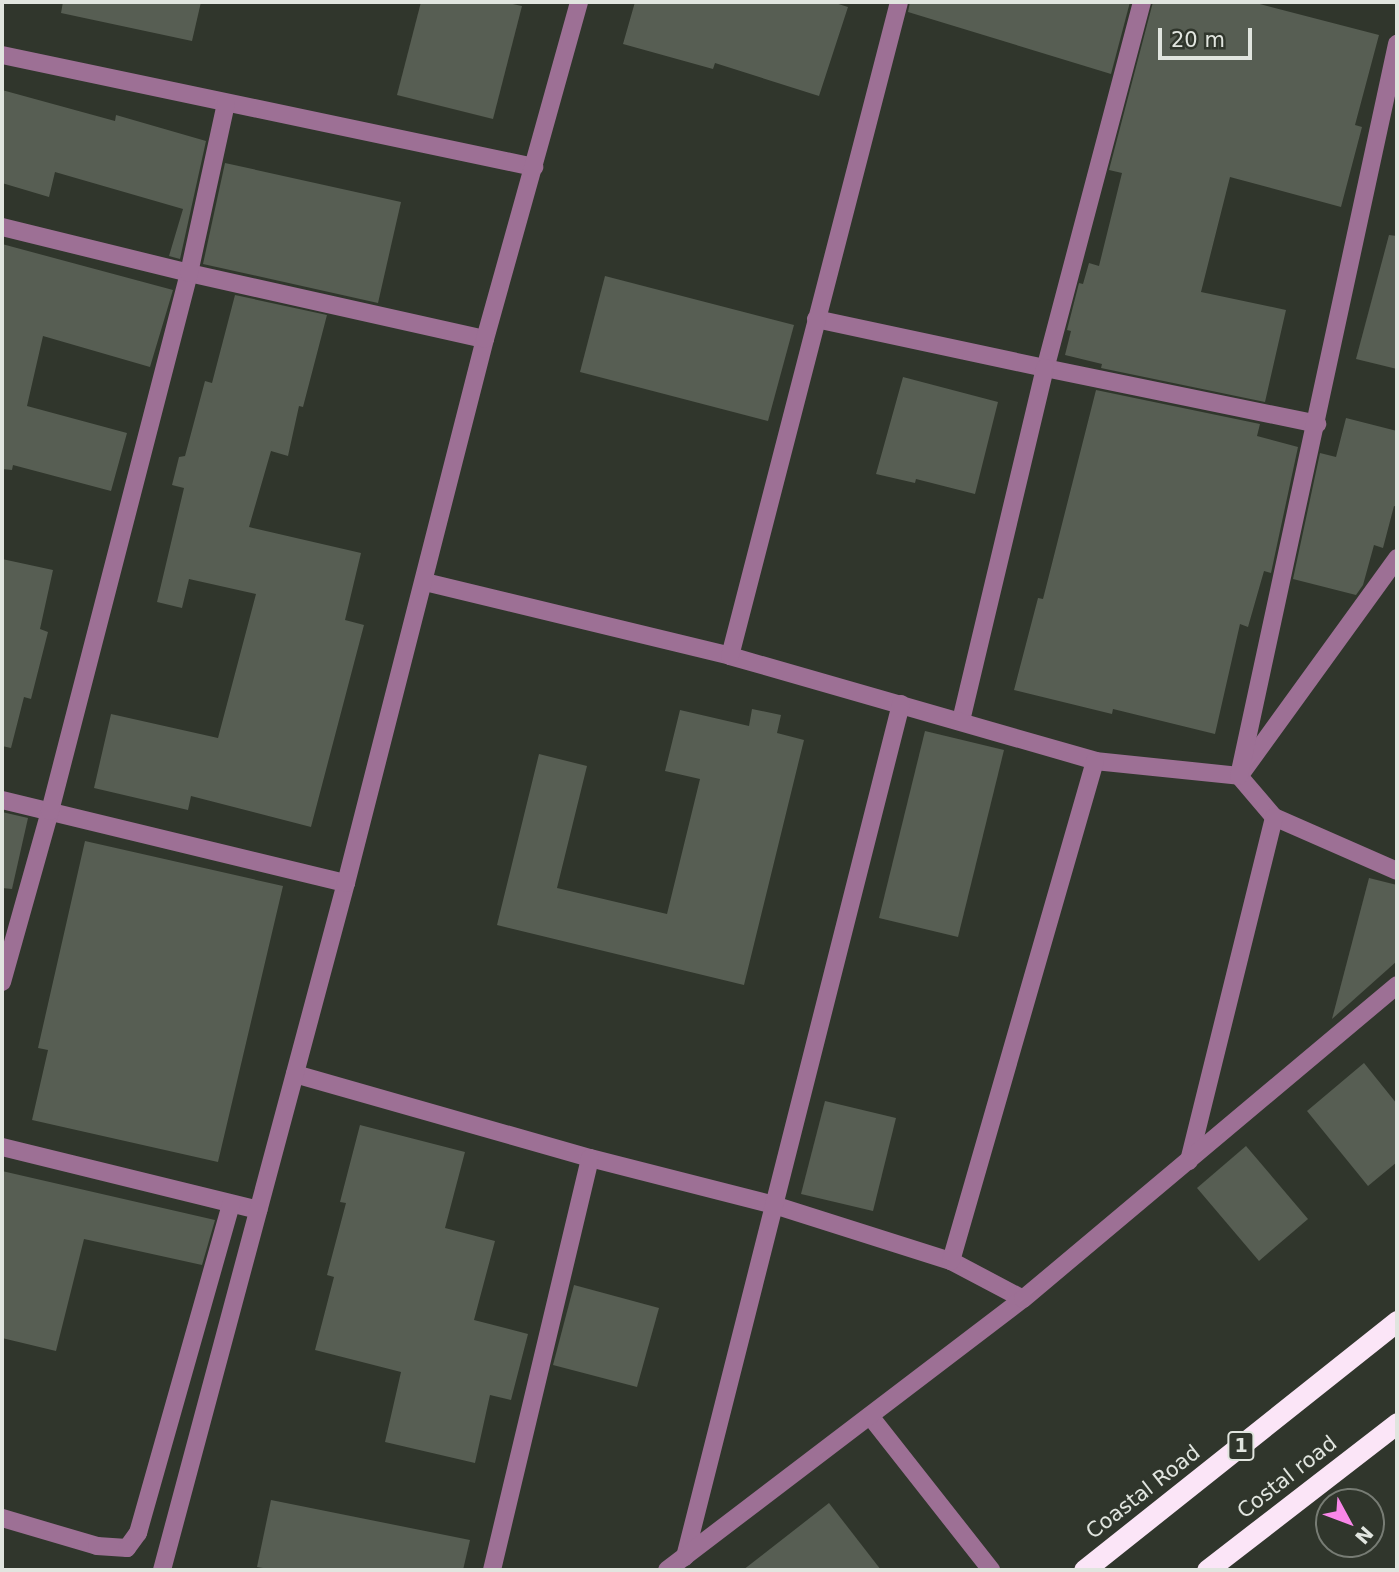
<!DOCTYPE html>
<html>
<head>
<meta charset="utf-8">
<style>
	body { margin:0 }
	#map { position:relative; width:1399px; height:1572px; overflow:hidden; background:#30362c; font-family:"DejaVu Sans",sans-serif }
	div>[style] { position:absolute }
	.building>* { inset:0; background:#575e53 }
	.minor>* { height:18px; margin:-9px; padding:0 9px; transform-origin:9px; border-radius:9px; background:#9d7095 }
	.highway>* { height:21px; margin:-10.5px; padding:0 10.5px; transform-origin:10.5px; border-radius:10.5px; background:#fbe5f7 }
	span { translate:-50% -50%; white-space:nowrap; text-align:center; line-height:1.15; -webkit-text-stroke:5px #30362c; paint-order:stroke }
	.shield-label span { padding:2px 5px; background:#30362c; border:2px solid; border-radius:5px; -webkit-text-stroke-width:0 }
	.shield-label { font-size:19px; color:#e1e5df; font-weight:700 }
	.street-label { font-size:21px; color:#e1e5df }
	.frame { position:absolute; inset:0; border:4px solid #e1e5df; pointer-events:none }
	.north { position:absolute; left:1315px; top:1488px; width:70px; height:70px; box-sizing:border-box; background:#30362c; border:2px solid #777c74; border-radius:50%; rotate:131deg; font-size:19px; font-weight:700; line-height:28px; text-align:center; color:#e1e5df }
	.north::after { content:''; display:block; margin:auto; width:24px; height:32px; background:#f987e9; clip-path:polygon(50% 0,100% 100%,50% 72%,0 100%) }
	.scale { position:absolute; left:1158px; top:28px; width:94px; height:32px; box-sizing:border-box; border:4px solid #e1e5df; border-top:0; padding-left:9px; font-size:21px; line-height:24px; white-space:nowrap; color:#e1e5df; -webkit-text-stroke:5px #30362c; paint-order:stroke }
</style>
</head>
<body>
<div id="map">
	<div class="building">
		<div style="clip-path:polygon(63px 2px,201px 2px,192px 41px,61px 13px)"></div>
		<div style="clip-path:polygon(421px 2px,504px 2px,522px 6px,493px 119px,397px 95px)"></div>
		<div style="clip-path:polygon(635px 2px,832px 2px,848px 7px,819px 96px,715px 63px,713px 69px,623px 44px)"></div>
		<div style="clip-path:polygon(910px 2px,1130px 2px,1111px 74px,908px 12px)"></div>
		<div style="clip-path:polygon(1153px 2px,1252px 2px,1379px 35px,1355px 125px,1362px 127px,1341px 207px,1230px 177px,1201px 292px,1286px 310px,1265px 402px,1101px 368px,1102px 364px,1065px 355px,1071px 331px,1067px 330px,1079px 283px,1083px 284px,1089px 263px,1099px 266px,1122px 173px,1109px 170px)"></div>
		<div style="clip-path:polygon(2px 90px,115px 121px,116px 115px,206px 141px,180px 259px,169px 256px,183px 209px,55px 172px,49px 197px,2px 183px)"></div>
		<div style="clip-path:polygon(225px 163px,401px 202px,378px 303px,203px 264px)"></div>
		<div style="clip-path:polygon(1389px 235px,1397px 236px,1397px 369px,1356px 359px)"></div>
		<div style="clip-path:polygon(2px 244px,173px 290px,150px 367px,43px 336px,27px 406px,127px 433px,111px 491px,13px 465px,12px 470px,2px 469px)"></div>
		<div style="clip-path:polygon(605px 276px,794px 325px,768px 421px,580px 372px)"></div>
		<div style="clip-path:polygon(235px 295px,327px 315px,303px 407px,299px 406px,288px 456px,271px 451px,249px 527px,361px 553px,345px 620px,364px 625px,311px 827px,191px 796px,188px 810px,94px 788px,111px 714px,218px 738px,256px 594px,189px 579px,182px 608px,157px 602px,184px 488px,172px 485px,179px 457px,185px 456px,205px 381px,212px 383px)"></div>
		<div style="clip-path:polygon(903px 377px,998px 402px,975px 494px,916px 479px,915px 483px,876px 474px)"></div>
		<div style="clip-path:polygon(1096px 390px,1260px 424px,1257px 436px,1298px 447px,1271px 573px,1264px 571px,1248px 627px,1240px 624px,1215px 734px,1113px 709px,1112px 714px,1014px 690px,1038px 598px,1043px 599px)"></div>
		<div style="clip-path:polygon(1346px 418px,1397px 431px,1397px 507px,1394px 506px,1383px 548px,1374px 545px,1363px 585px,1356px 595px,1293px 579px,1320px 453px,1336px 457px)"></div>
		<div style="clip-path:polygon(2px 559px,53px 570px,40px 629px,48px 632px,31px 699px,24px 697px,11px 748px,2px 746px)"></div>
		<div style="clip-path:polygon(752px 709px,781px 715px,777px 733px,804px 740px,744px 985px,497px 925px,539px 754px,587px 766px,557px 888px,667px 914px,700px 779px,665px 771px,680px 710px,749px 726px)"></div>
		<div style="clip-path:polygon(925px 731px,1004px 750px,958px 937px,879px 918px)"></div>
		<div style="clip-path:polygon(2px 812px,28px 818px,12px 889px,2px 888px)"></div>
		<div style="clip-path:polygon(85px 841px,283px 886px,218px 1162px,32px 1120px,48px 1050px,38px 1048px)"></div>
		<div style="clip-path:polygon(1369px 878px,1397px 885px,1397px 961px,1332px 1019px)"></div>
		<div style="clip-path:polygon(1364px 1063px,1397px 1104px,1397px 1162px,1368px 1186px,1307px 1111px)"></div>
		<div style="clip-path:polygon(825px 1101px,896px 1118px,873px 1211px,801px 1194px)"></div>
		<div style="clip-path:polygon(360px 1125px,465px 1152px,445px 1228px,495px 1241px,474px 1320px,528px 1334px,511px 1400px,490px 1395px,475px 1463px,385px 1442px,401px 1372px,315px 1350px,334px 1277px,327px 1275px,346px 1203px,340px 1202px)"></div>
		<div style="clip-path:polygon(1246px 1146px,1308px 1219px,1259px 1261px,1197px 1188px)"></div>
		<div style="clip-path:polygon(2px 1171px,215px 1220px,202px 1265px,84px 1239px,56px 1351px,2px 1338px)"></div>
		<div style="clip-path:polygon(574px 1285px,659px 1308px,637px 1387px,553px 1365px)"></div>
		<div style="clip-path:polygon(271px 1500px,470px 1540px,463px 1570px,275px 1570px,257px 1567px)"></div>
		<div style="clip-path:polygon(829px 1503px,881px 1570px,743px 1570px)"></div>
	</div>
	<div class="minor">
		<div style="left:1142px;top:2px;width:379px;rotate:104.8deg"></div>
		<div style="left:1045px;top:368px;width:278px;rotate:11.6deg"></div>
		<div style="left:2px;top:55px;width:544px;rotate:11.89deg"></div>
		<div style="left:2px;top:227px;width:193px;rotate:13.8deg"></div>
		<div style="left:189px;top:273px;width:303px;rotate:12.6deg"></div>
		<div style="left:816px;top:319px;width:234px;rotate:12.1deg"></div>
		<div style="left:1045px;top:368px;width:362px;rotate:103.4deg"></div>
		<div style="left:425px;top:582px;width:314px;rotate:13.6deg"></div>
		<div style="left:730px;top:656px;width:380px;rotate:16deg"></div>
		<div style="left:1095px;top:761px;width:145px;rotate:5.9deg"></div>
		<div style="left:1239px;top:776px;width:54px;rotate:49.5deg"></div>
		<div style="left:1274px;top:817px;width:134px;rotate:23.7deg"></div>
		<div style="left:730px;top:656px;width:675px;rotate:-75.51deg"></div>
		<div style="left:1243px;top:771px;width:263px;rotate:-54.1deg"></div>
		<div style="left:1239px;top:776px;width:749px;rotate:-77.82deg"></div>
		<div style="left:2px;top:800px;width:354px;rotate:13.6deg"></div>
		<div style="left:2px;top:982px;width:178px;rotate:-74.3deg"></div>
		<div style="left:50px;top:811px;width:556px;rotate:-75.51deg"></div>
		<div style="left:189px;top:273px;width:173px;rotate:-77.7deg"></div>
		<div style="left:295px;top:1074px;width:307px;rotate:15.9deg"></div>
		<div style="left:590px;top:1158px;width:190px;rotate:14.3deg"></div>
		<div style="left:774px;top:1205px;width:186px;rotate:17.6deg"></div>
		<div style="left:951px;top:1261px;width:81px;rotate:27.8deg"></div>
		<div style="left:2px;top:1147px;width:264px;rotate:13.8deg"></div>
		<div style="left:1189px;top:1161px;width:354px;rotate:-76.1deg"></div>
		<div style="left:951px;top:1261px;width:520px;rotate:-73.93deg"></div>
		<div style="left:870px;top:1416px;width:196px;rotate:51.8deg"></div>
		<div style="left:2px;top:1518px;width:99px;rotate:16.4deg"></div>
		<div style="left:97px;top:1546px;width:30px;rotate:4deg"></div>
		<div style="left:127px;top:1548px;width:19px;rotate:-54deg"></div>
		<div style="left:138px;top:1533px;width:342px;rotate:-74.2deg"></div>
		<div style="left:685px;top:1557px;width:880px;rotate:-75.79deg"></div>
		<div style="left:162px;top:1570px;width:711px;rotate:-75.01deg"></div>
		<div style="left:346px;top:883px;width:561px;rotate:-75.67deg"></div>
		<div style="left:485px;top:339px;width:350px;rotate:-74.4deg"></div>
		<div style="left:492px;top:1570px;width:423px;rotate:-76.6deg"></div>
		<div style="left:667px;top:1570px;width:447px;rotate:-37.3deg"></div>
		<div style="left:1023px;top:1299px;width:488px;rotate:-40deg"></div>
	</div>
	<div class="highway">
		<div style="left:1084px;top:1570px;width:400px;rotate:-38.5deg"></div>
		<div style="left:1207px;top:1570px;width:240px;rotate:-37.7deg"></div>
	</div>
	<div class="shield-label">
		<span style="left:1241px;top:1446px">1</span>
	</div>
	<div class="street-label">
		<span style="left:1287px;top:1477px;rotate:-38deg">Costal road</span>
		<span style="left:1143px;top:1492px;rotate:-38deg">Coastal Road</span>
	</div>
	<div class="frame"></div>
	<div class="north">N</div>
	<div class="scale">20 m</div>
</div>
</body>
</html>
